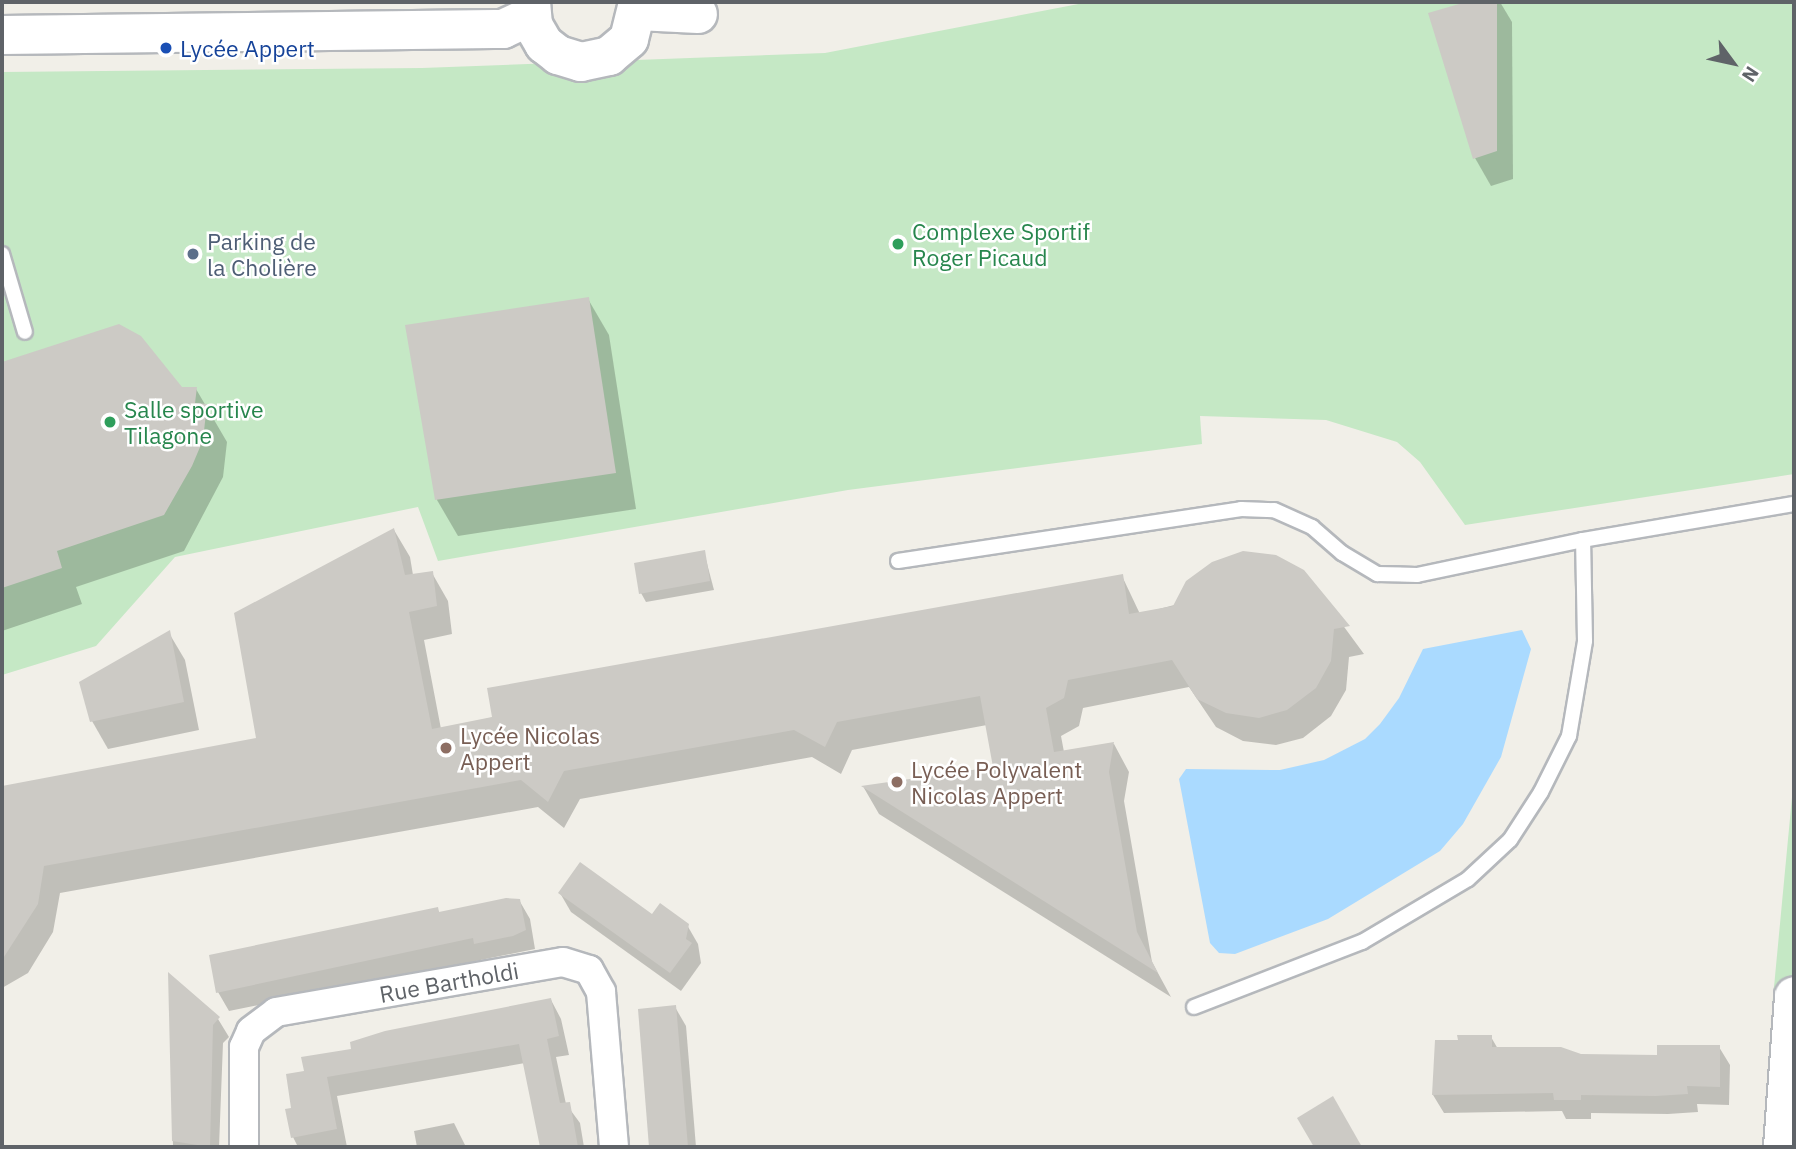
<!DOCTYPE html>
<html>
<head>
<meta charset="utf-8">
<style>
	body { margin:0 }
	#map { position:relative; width:1796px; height:1149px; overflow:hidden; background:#f1efe8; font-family:"IBM Plex Sans",sans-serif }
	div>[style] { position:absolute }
	.green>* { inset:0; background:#c5e8c5 }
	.water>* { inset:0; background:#aadaff }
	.shadow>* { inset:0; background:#0003 }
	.building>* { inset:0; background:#cccac5 }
	.roads { filter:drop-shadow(2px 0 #b5b8bc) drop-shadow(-2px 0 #b5b8bc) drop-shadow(0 2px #b5b8bc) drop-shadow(0 -2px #b5b8bc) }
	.lane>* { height:14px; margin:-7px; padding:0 7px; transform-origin:7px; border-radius:7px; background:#fff }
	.street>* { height:28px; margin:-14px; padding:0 14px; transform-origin:14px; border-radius:14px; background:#fff }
	.secondary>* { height:38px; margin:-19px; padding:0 19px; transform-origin:19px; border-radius:19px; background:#fff }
	.dots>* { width:19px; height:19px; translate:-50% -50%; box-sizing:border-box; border:4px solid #fff; border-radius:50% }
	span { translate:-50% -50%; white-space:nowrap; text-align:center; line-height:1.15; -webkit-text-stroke:5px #fff; paint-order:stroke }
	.transit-label { font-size:23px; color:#164399 }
	.left { translate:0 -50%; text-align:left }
	.leisure-label { font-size:23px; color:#27864d }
	.service-label { font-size:23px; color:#4e5e75 }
	.education-label { font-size:23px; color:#785e54 }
	.street-label { font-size:23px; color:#5f6368 }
	.frame { position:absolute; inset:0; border:4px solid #5f6368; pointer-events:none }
	.north { position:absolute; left:1698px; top:28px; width:70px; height:70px; -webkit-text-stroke:5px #fff; paint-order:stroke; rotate:123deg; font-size:19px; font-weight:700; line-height:28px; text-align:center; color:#5f6368 }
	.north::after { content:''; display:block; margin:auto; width:24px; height:32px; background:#5f6368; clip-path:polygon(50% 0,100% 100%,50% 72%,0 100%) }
</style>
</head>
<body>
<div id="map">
	<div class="green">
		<div style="clip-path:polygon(1089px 2px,1794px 2px,1794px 474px,1465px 525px,1420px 462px,1397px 442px,1326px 420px,1200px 416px,1202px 444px,848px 490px,438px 561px,418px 507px,175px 557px,96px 646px,2px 675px,2px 72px,422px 68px,825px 53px)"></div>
		<div style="clip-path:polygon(1794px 776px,1794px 1010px,1772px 1008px)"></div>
	</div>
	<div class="water">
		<div style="clip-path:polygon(1522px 630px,1531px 649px,1501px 757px,1463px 824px,1440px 851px,1328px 919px,1235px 954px,1219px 953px,1210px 943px,1179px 779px,1186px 769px,1280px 770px,1324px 760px,1365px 739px,1380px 724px,1399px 698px,1423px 649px)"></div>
	</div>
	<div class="shadow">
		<div style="clip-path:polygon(1472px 2px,1500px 2px,1512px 22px,1513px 179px,1491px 186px,1475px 158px,1431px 14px)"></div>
		<div style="clip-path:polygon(588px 299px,609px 335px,636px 509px,458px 536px,437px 500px,408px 327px)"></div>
		<div style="clip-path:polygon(119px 326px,182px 389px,196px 389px,227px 442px,223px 477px,184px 551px,76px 587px,82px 604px,2px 631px,2px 364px)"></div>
		<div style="clip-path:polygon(394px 530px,410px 557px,413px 575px,432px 573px,448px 601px,452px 634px,424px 640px,441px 729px,1122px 576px,1140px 614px,1303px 571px,1364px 654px,1349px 657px,1346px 690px,1331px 716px,1303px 738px,1276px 745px,1243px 741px,1216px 727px,1189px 687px,1083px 708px,1079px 726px,1061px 736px,1064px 752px,1114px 744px,1129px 772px,1124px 801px,1152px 962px,1171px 997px,879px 814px,864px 788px,995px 768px,987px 725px,852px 750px,841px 774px,812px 757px,580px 799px,564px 828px,538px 807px,60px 893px,53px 932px,28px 973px,2px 988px,2px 787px,258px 740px)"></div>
		<div style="clip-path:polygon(704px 552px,714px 590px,646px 602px,641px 593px)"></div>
		<div style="clip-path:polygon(169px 633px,185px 660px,199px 730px,108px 749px,92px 721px)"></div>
		<div style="clip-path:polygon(560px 893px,687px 925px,698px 944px,701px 963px,681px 991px,571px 912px)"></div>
		<div style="clip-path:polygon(519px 900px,530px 919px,535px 949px,229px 1011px,218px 992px,437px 909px,440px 913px)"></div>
		<div style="clip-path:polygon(170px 976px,218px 1019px,229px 1037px,223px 1043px,219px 1147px,173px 1147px)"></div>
		<div style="clip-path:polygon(551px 1000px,561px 1019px,569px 1055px,556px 1057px,566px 1104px,580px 1123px,584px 1147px,541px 1147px,525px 1063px,337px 1096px,347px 1147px,298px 1147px,293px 1137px,294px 1109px,306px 1072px,353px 1050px)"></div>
		<div style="clip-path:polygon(675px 1007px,686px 1026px,696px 1147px,651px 1147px,640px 1011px)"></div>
		<div style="clip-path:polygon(1491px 1037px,1498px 1049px,1581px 1055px,1659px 1056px,1719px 1047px,1730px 1065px,1729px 1105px,1697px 1104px,1698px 1112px,1668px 1114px,1591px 1113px,1591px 1119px,1566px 1119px,1562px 1111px,1444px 1113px,1433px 1095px,1436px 1042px)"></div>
		<div style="clip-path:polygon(454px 1123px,466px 1147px,417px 1147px,414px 1131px)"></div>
	</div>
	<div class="building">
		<div style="clip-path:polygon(1466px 2px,1497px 2px,1497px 151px,1473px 159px,1428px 13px)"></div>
		<div style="clip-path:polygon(589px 297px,616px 473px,435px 500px,405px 325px)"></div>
		<div style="clip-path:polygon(119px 324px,141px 336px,182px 387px,197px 387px,195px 403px,207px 404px,203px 440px,192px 466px,164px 515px,57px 551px,62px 568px,2px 588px,2px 362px)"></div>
		<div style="clip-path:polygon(394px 528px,405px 575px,433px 571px,437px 606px,409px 612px,432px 729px,492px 717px,487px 688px,1123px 574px,1129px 614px,1173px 606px,1186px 581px,1212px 562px,1243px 551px,1276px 555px,1304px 570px,1350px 626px,1334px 629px,1331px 661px,1316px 688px,1287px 710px,1259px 718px,1226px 713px,1197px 699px,1172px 660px,1068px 680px,1064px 698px,1046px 708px,1054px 752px,1114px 742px,1109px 772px,1137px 932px,1158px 973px,861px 786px,993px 767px,980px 696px,837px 722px,825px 747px,794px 730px,564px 771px,548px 802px,521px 780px,44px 866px,38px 904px,2px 960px,2px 786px,256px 738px,234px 613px)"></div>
		<div style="clip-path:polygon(705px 550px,710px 581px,639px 594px,634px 563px)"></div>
		<div style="clip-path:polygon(170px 630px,184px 702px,90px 722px,79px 682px)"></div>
		<div style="clip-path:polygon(580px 862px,652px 914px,660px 903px,689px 924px,686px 939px,692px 943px,670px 973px,558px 893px)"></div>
		<div style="clip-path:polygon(506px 898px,520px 899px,526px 930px,513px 936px,474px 944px,473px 938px,216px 993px,209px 955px,438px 907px,439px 912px)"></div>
		<div style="clip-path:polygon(168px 972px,220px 1017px,213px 1025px,210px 1147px,172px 1141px)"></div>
		<div style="clip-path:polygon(551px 998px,559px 1036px,547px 1039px,560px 1103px,570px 1102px,578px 1147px,540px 1147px,519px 1044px,327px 1077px,337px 1129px,291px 1138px,285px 1109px,291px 1108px,286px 1074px,304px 1071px,301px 1057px,351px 1049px,350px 1042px,385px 1031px)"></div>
		<div style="clip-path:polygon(676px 1005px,688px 1147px,649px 1147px,638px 1009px)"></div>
		<div style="clip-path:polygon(1457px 1035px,1492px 1035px,1492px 1047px,1561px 1047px,1581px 1054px,1657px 1055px,1657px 1045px,1720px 1045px,1720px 1087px,1687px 1086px,1688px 1094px,1656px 1096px,1581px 1095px,1581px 1100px,1554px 1100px,1553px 1093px,1432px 1095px,1435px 1040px,1458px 1040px)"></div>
		<div style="clip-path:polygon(1333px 1096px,1362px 1147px,1314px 1147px,1297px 1118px)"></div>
	</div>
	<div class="roads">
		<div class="lane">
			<div style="left:2px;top:254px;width:81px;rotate:73.6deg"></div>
			<div style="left:898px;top:561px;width:347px;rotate:-8.6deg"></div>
			<div style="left:1241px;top:509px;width:33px;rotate:2deg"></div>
			<div style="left:1274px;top:510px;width:42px;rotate:24.1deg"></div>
			<div style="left:1312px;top:527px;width:40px;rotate:41deg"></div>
			<div style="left:1342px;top:553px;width:41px;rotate:31deg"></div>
			<div style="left:1377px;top:574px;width:40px;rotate:1.4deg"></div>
			<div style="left:1417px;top:575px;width:170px;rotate:-11.9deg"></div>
			<div style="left:1583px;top:540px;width:214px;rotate:-9.7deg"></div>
			<div style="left:1194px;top:1007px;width:180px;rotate:-21.2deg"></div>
			<div style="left:1362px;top:942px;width:123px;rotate:-30.7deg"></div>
			<div style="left:1468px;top:879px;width:57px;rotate:-42.9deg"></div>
			<div style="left:1510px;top:840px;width:57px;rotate:-57.1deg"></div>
			<div style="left:1541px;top:792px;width:63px;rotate:-63.4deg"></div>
			<div style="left:1569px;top:736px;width:96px;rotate:-80.4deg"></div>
			<div style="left:1585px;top:641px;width:101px;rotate:-91.1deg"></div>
		</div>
		<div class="street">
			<div style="left:244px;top:1147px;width:100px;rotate:-90deg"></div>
			<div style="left:244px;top:1047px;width:17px;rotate:-66deg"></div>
			<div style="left:251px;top:1031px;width:31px;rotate:-37deg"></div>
			<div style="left:276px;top:1012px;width:291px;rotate:-9.9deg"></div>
			<div style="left:563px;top:962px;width:27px;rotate:17deg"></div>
			<div style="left:589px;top:970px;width:25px;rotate:61deg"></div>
			<div style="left:601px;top:992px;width:156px;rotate:85.2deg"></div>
		</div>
		<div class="secondary">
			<div style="left:531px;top:2px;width:23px;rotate:85deg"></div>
			<div style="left:533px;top:25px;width:22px;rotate:60deg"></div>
			<div style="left:544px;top:44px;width:18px;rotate:38deg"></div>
			<div style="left:558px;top:55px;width:24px;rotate:17deg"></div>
			<div style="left:581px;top:62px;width:29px;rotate:-12deg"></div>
			<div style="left:609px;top:56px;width:26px;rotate:-40deg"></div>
			<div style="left:629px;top:39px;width:38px;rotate:-76deg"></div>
			<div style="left:638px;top:11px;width:60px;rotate:2.9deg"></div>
			<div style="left:2px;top:35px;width:501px;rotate:-0.69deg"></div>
			<div style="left:503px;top:29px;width:31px;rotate:-25deg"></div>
			<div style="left:1783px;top:1147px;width:151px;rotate:-85.8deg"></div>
		</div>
	</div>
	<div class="dots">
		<div style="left:166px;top:48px;background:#1a4fb4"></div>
		<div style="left:898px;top:244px;background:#2e9e5b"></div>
		<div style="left:193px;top:254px;background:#5c6f8a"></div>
		<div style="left:110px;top:422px;background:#2e9e5b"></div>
		<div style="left:446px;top:748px;background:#8d6e63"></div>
		<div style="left:897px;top:782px;background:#8d6e63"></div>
	</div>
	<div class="transit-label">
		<span class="left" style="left:180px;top:48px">Lycée Appert</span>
	</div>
	<div class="leisure-label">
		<span class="left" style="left:912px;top:244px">Complexe Sportif<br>Roger Picaud</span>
		<span class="left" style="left:124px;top:422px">Salle sportive<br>Tilagone</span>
	</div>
	<div class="service-label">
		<span class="left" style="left:207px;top:254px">Parking de<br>la Cholière</span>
	</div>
	<div class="education-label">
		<span class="left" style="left:460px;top:748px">Lycée Nicolas<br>Appert</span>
		<span class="left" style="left:911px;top:782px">Lycée Polyvalent<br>Nicolas Appert</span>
	</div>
	<div class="street-label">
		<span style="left:449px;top:982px;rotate:-10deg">Rue Bartholdi</span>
	</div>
	<div class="frame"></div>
	<div class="north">N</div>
</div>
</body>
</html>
